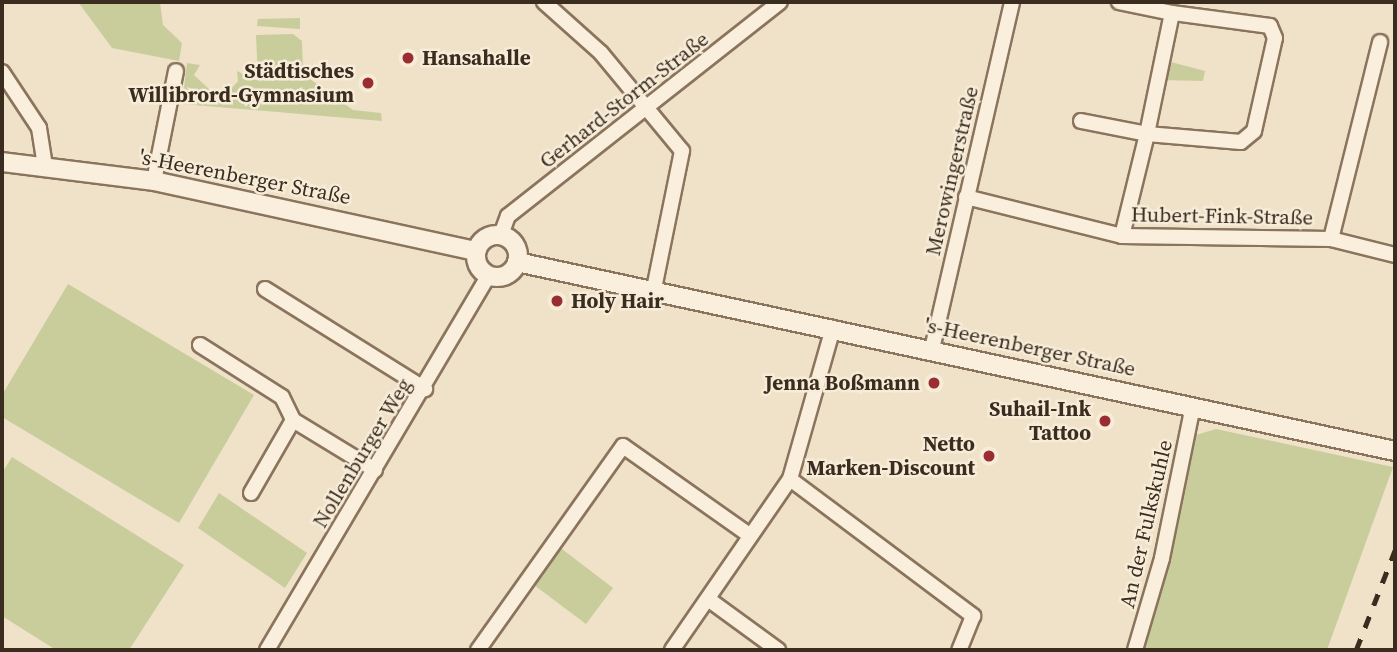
<!DOCTYPE html>
<html>
<head>
<meta charset="utf-8">
<style>
	body { margin:0 }
	#map { position:relative; width:1397px; height:652px; overflow:hidden; background:#efe2c8; font-family:"Source Serif 4",serif }
	div>[style] { position:absolute }
	.green>* { inset:0; background:#c9cd9c }
	.roads { filter:drop-shadow(2px 0 #8b745d) drop-shadow(-2px 0 #8b745d) drop-shadow(0 2px #8b745d) drop-shadow(0 -2px #8b745d) }
	.minor>* { height:14px; margin:-7px; padding:0 7px; transform-origin:7px; border-radius:7px; background:#f9efdc }
	.tertiary>* { height:18px; margin:-9px; padding:0 9px; transform-origin:9px; border-radius:9px; background:#f9efdc }
	.tertiary>.ring { margin:-9px; padding:0; box-sizing:content-box; background:none; border:18px solid #f9efdc; border-radius:50% }
	.rail>* { height:4.5px; margin-top:-2.25px; transform-origin:0; background:repeating-linear-gradient(90deg,#3b2c20 0 12px,transparent 0 24px) }
	.dots>* { width:19px; height:19px; translate:-50% -50%; box-sizing:border-box; border:4px solid #f6ecd8; border-radius:50% }
	span { translate:-50% -50%; white-space:nowrap; text-align:center; line-height:1.15; -webkit-text-stroke:5px #f6ecd8; paint-order:stroke }
	.poi-label { font-size:21px; color:#3b2c20; font-weight:700 }
	.left { translate:0 -50%; text-align:left }
	.right { translate:-100% -50%; text-align:right }
	.street-label { font-size:21px; color:#3b2c20 }
	.frame { position:absolute; inset:0; border:4px solid #3b2c20; pointer-events:none }
</style>
</head>
<body>
<div id="map">
	<div class="green">
		<div style="clip-path:polygon(78px 2px,160px 2px,163px 25px,182px 43px,179px 61px,112px 48px)"></div>
		<div style="clip-path:polygon(300px 18px,300px 29px,257px 26px,258px 19px)"></div>
		<div style="clip-path:polygon(293px 34px,302px 41px,303px 74px,353px 110px,381px 113px,382px 121px,182px 104px,187px 63px,200px 65px,194px 75px,210px 90px,230px 90px,238px 81px,237px 71px,255px 80px,274px 81px,279px 79px,258px 79px,256px 35px)"></div>
		<div style="clip-path:polygon(1167px 61px,1205px 71px,1203px 81px,1162px 80px)"></div>
		<div style="clip-path:polygon(68px 284px,254px 395px,179px 523px,2px 417px,2px 395px)"></div>
		<div style="clip-path:polygon(1216px 429px,1393px 467px,1327px 650px,1144px 649px,1196px 435px)"></div>
		<div style="clip-path:polygon(12px 457px,184px 565px,129px 650px,56px 650px,2px 616px,2px 473px)"></div>
		<div style="clip-path:polygon(219px 493px,307px 553px,285px 588px,198px 528px)"></div>
		<div style="clip-path:polygon(558px 546px,613px 588px,586px 624px,530px 582px)"></div>
	</div>
	<div class="roads">
		<div class="minor">
			<div style="left:544px;top:2px;width:76px;rotate:41.8deg"></div>
			<div style="left:601px;top:53px;width:127px;rotate:50.4deg"></div>
			<div style="left:682px;top:151px;width:141px;rotate:101.5deg"></div>
			<div style="left:1119px;top:2px;width:54px;rotate:11.7deg"></div>
			<div style="left:2px;top:72px;width:67px;rotate:56.5deg"></div>
			<div style="left:39px;top:128px;width:36px;rotate:81deg"></div>
			<div style="left:1081px;top:121px;width:67px;rotate:11.1deg"></div>
			<div style="left:1147px;top:134px;width:94px;rotate:4.9deg"></div>
			<div style="left:1241px;top:142px;width:17px;rotate:-40deg"></div>
			<div style="left:1254px;top:131px;width:95px;rotate:-77.3deg"></div>
			<div style="left:1275px;top:38px;width:13px;rotate:-113deg"></div>
			<div style="left:1270px;top:26px;width:99px;rotate:-172.4deg"></div>
			<div style="left:1172px;top:13px;width:124px;rotate:101.7deg"></div>
			<div style="left:1147px;top:134px;width:105px;rotate:103.8deg"></div>
			<div style="left:154px;top:181px;width:112px;rotate:-78.7deg"></div>
			<div style="left:966px;top:197px;width:161px;rotate:14deg"></div>
			<div style="left:1122px;top:236px;width:209px;rotate:0.8deg"></div>
			<div style="left:1331px;top:239px;width:66px;rotate:14deg"></div>
			<div style="left:501px;top:235px;width:20px;rotate:-70deg"></div>
			<div style="left:508px;top:216px;width:346px;rotate:-38.2deg"></div>
			<div style="left:1331px;top:239px;width:203px;rotate:-76deg"></div>
			<div style="left:265px;top:289px;width:189px;rotate:32deg"></div>
			<div style="left:200px;top:345px;width:97px;rotate:32.4deg"></div>
			<div style="left:282px;top:397px;width:25px;rotate:64deg"></div>
			<div style="left:293px;top:420px;width:96px;rotate:31.4deg"></div>
			<div style="left:932px;top:349px;width:356px;rotate:-77deg"></div>
			<div style="left:790px;top:479px;width:229px;rotate:36.8deg"></div>
			<div style="left:973px;top:616px;width:37px;rotate:112deg"></div>
			<div style="left:251px;top:493px;width:84px;rotate:-60.1deg"></div>
			<div style="left:708px;top:599px;width:87px;rotate:36.1deg"></div>
			<div style="left:267px;top:650px;width:436px;rotate:-59.4deg"></div>
			<div style="left:478px;top:650px;width:250px;rotate:-54.6deg"></div>
			<div style="left:623px;top:446px;width:154px;rotate:35.2deg"></div>
			<div style="left:672px;top:650px;width:208px;rotate:-55.4deg"></div>
			<div style="left:790px;top:479px;width:157px;rotate:-74.1deg"></div>
			<div style="left:1135px;top:650px;width:96px;rotate:-73.6deg"></div>
			<div style="left:1162px;top:558px;width:155px;rotate:-78.5deg"></div>
		</div>
		<div class="tertiary">
			<div style="left:2px;top:162px;width:153px;rotate:7.1deg"></div>
			<div style="left:154px;top:181px;width:330px;rotate:12.3deg"></div>
			<div class="ring" style="left:476px;top:235px;width:24px;height:24px"></div>
			<div style="left:517px;top:262px;width:898px;rotate:12.15deg"></div>
		</div>
	</div>
	<div class="rail">
		<div style="left:1356px;top:650px;width:107px;rotate:-68.7deg"></div>
	</div>
	<div class="dots">
		<div style="left:408px;top:58px;background:#9a2d32"></div>
		<div style="left:368px;top:83px;background:#9a2d32"></div>
		<div style="left:557px;top:301px;background:#9a2d32"></div>
		<div style="left:934px;top:383px;background:#9a2d32"></div>
		<div style="left:1105px;top:421px;background:#9a2d32"></div>
		<div style="left:989px;top:456px;background:#9a2d32"></div>
	</div>
	<div class="poi-label">
		<span class="left" style="left:422px;top:58px">Hansahalle</span>
		<span class="right" style="left:354px;top:83px">Städtisches<br>Willibrord-Gymnasium</span>
		<span class="left" style="left:571px;top:301px">Holy Hair</span>
		<span class="right" style="left:920px;top:383px">Jenna Boßmann</span>
		<span class="right" style="left:1091px;top:421px">Suhail-Ink<br>Tattoo</span>
		<span class="right" style="left:975px;top:456px">Netto<br>Marken-Discount</span>
	</div>
	<div class="street-label">
		<span style="left:624px;top:100px;rotate:-38deg">Gerhard-Storm-Straße</span>
		<span style="left:952px;top:171px;rotate:-77deg">Merowingerstraße</span>
		<span style="left:245px;top:177px;rotate:11deg">'s-Heerenberger Straße</span>
		<span style="left:1222px;top:216px;rotate:1deg">Hubert-Fink-Straße</span>
		<span style="left:1030px;top:347px;rotate:12deg">'s-Heerenberger Straße</span>
		<span style="left:362px;top:453px;rotate:-59deg">Nollenburger Weg</span>
		<span style="left:1146px;top:524px;rotate:-77deg">An der Fulkskuhle</span>
	</div>
	<div class="frame"></div>
</div>
</body>
</html>
